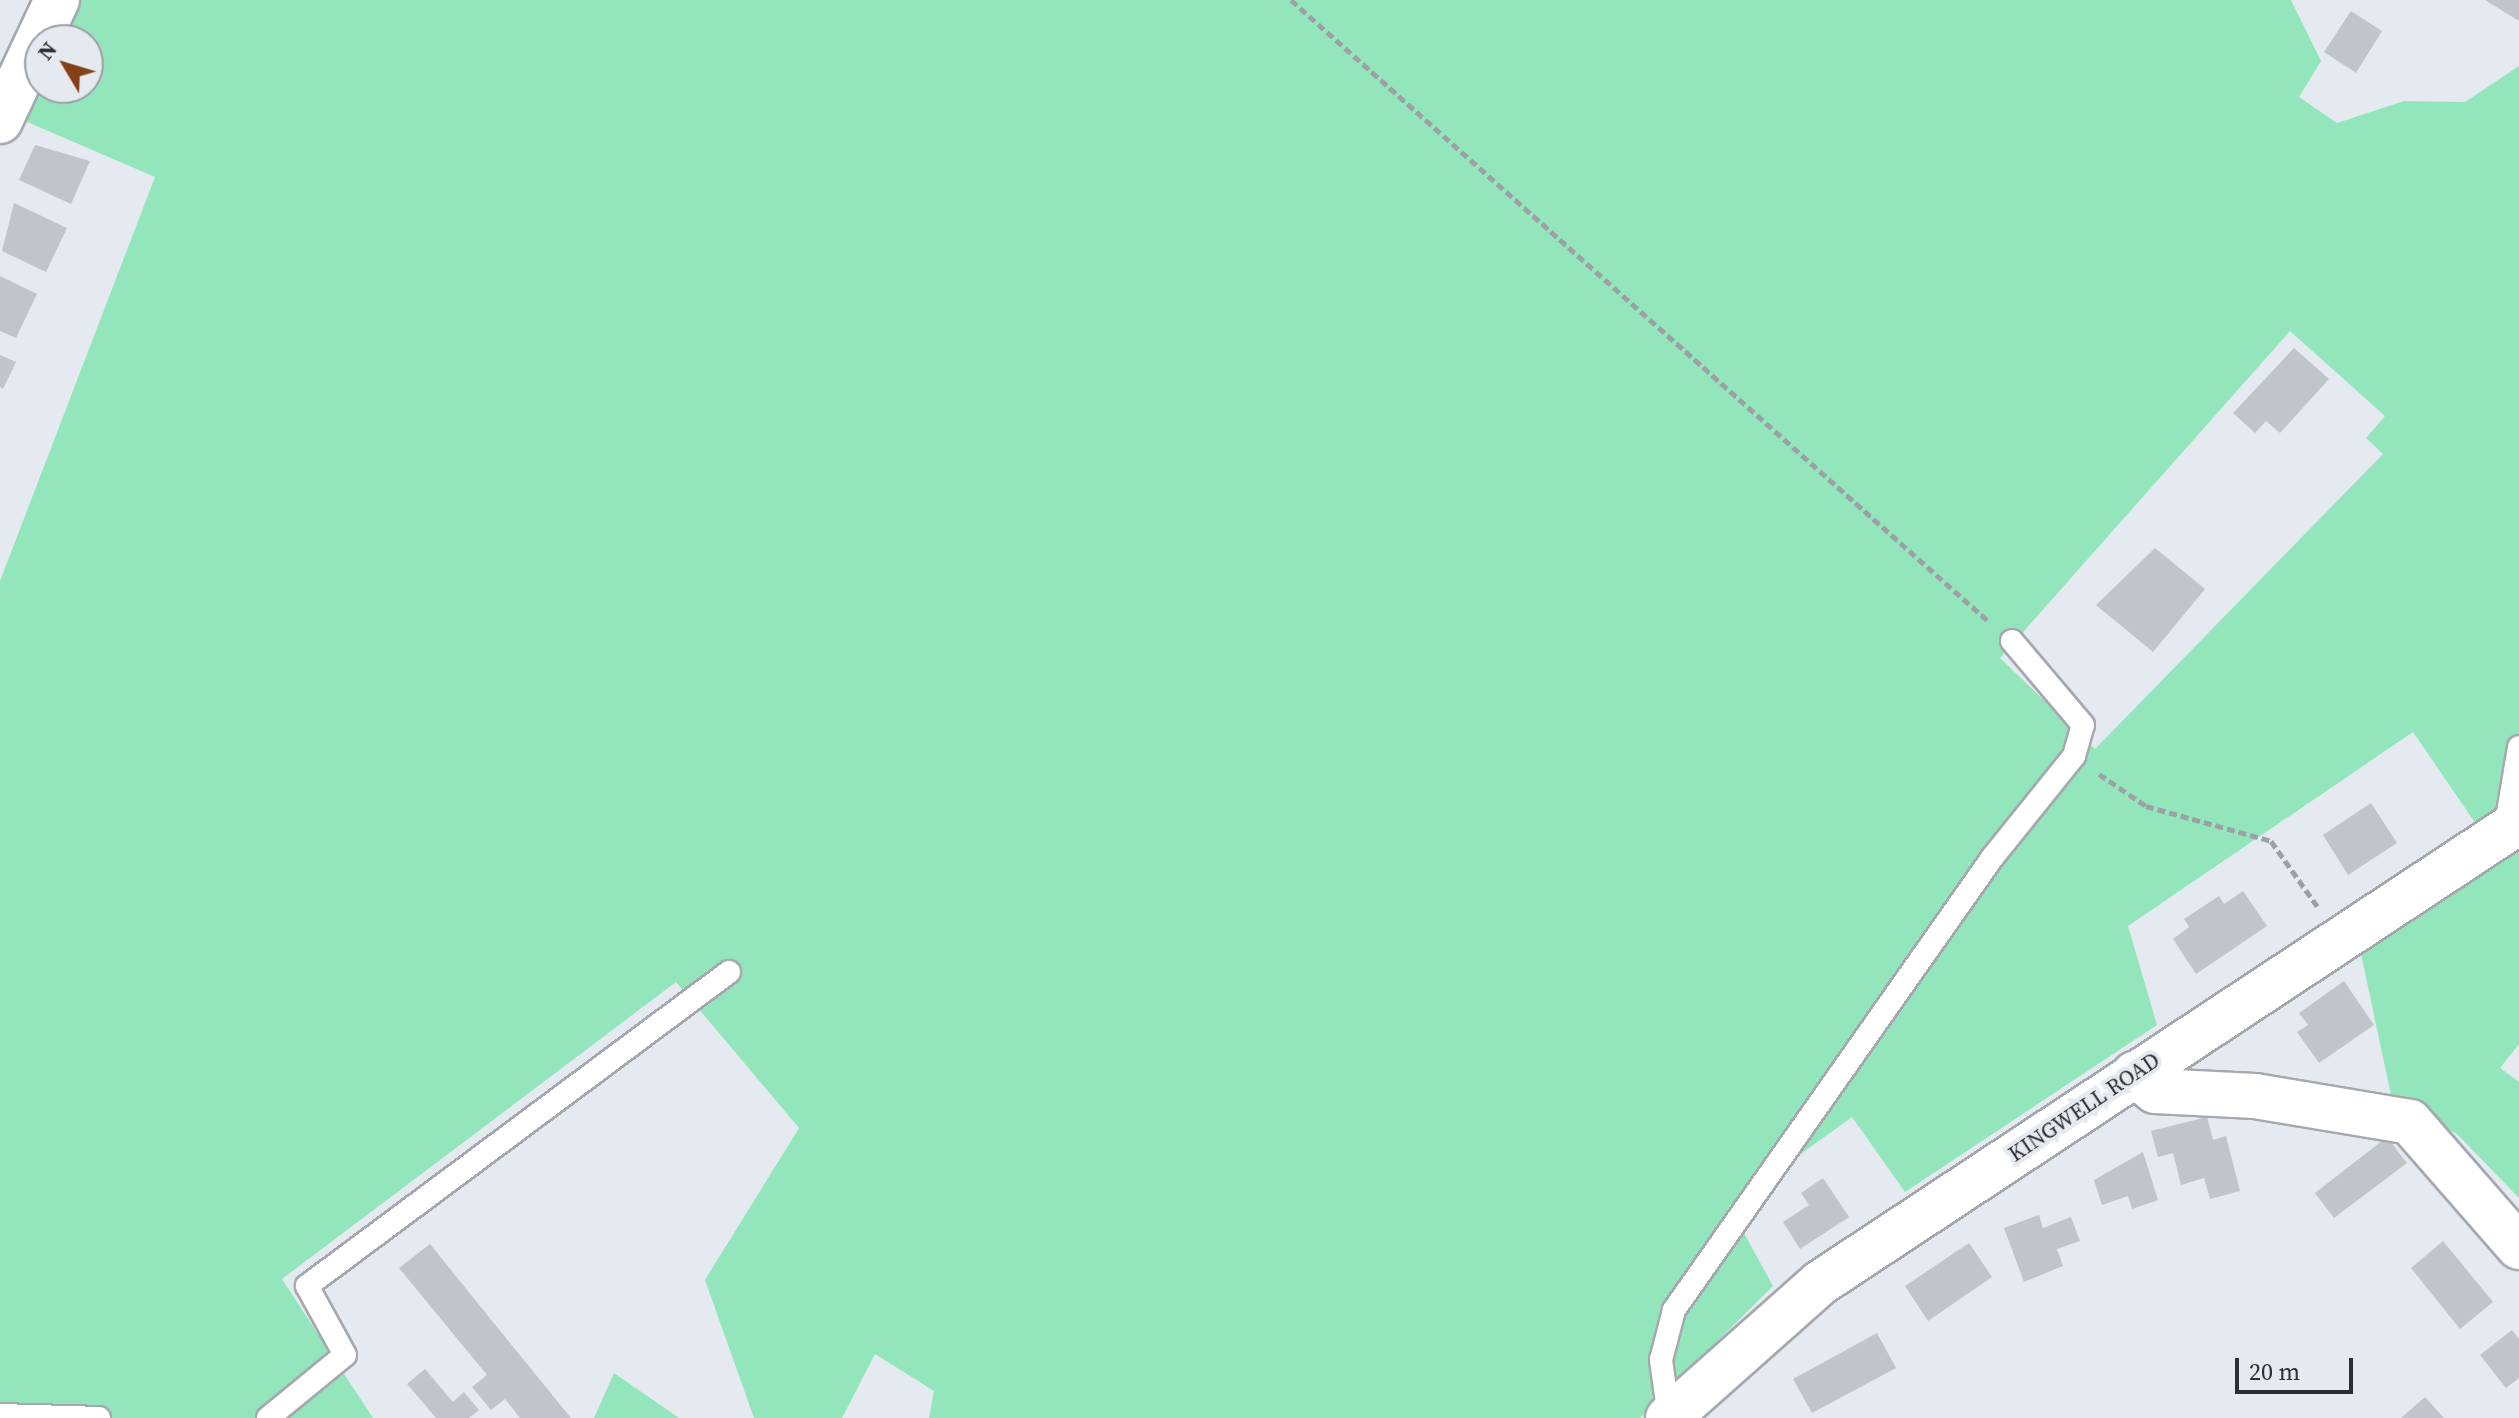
<!DOCTYPE html>
<html>
<head>
<meta charset="utf-8">
<style>
	body { margin:0 }
	#map { position:relative; width:2519px; height:1418px; overflow:hidden; background:#e5eaf0; font-family:"Source Serif 4",serif }
	div>[style] { position:absolute }
	.green>* { inset:0; background:#93e6bb }
	.building>* { inset:0; background:#c0c5ca }
	.path>* { height:5px; margin-top:-2.5px; transform-origin:0; background:repeating-linear-gradient(90deg,#9da1a5 0 8px,transparent 0 12px) }
	.roads { filter:drop-shadow(2px 0 #a5a9af) drop-shadow(-2px 0 #a5a9af) drop-shadow(0 2px #a5a9af) drop-shadow(0 -2px #a5a9af) }
	.service>* { height:22px; margin:-11px; padding:0 11px; transform-origin:11px; border-radius:11px; background:#fff }
	.minor>* { height:44px; margin:-22px; padding:0 22px; transform-origin:22px; border-radius:22px; background:#fff }
	.tertiary>* { height:44px; margin:-22px; padding:0 22px; transform-origin:22px; border-radius:22px; background:#fff }
	span { translate:-50% -50%; white-space:nowrap; text-align:center; line-height:1.15; -webkit-text-stroke:8px #e5eaf0; paint-order:stroke }
	.street-label { font-size:22px; color:#2e2f32 }
	.north { position:absolute; left:24px; top:24px; width:80px; height:80px; box-sizing:border-box; background:#e5eaf0; border:2px solid #9c9fa4; border-radius:50%; rotate:308deg; font-size:22px; font-weight:700; line-height:32px; text-align:center; color:#2e2f32 }
	.north::after { content:''; display:block; margin:auto; width:28px; height:36px; background:#844016; clip-path:polygon(50% 0,100% 100%,50% 72%,0 100%) }
	.scale { position:absolute; left:2235px; top:1358px; width:118px; height:36px; box-sizing:border-box; border:4px solid #2e2f32; border-top:0; padding-left:10px; font-size:24px; line-height:28px; white-space:nowrap; color:#2e2f32; -webkit-text-stroke:6px #e5eaf0; paint-order:stroke }
</style>
</head>
<body>
<div id="map">
	<div class="green">
		<div style="clip-path:polygon(evenodd,73px 0,2291px 0,2321px 61px,2299px 97px,2337px 123px,2404px 101px,2465px 102px,2519px 66px,2519px 792px,2476px 824px,2413px 732px,2128px 926px,2157px 1025px,1905px 1192px,1852px 1117px,1729px 1206px,1773px 1286px,1640px 1418px,929px 1418px,934px 1391px,875px 1354px,842px 1418px,754px 1418px,705px 1280px,799px 1128px,676px 982px,282px 1279px,373px 1418px,0 1418px,0 581px,155px 177px,18px 118px,40px 70px,40px 88px,88px 88px,88px 40px,54px 40px,73px 0,2290px 331px,2385px 416px,2366px 438px,2383px 454px,2095px 749px,2000px 658px,2290px 331px)"></div>
		<div style="clip-path:polygon(2519px 837px,2519px 1044px,2500px 1068px,2519px 1082px,2519px 1198px,2457px 1134px,2391px 1095px,2360px 949px)"></div>
		<div style="clip-path:polygon(614px 1373px,679px 1418px,594px 1418px)"></div>
	</div>
	<div class="building">
		<div style="clip-path:polygon(2485px 0,2519px 0,2519px 21px)"></div>
		<div style="clip-path:polygon(2351px 11px,2382px 31px,2356px 73px,2324px 52px)"></div>
		<div style="clip-path:polygon(35px 145px,90px 161px,71px 204px,19px 180px)"></div>
		<div style="clip-path:polygon(14px 203px,67px 228px,46px 272px,2px 251px)"></div>
		<div style="clip-path:polygon(0 276px,37px 294px,16px 338px,0 331px)"></div>
		<div style="clip-path:polygon(2294px 348px,2329px 379px,2280px 433px,2266px 421px,2255px 433px,2233px 413px)"></div>
		<div style="clip-path:polygon(0 355px,16px 362px,3px 389px,0 387px)"></div>
		<div style="clip-path:polygon(2155px 548px,2205px 589px,2153px 652px,2096px 605px)"></div>
		<div style="clip-path:polygon(2371px 803px,2397px 843px,2348px 875px,2323px 835px)"></div>
		<div style="clip-path:polygon(2243px 891px,2267px 926px,2196px 974px,2173px 939px,2189px 927px,2184px 919px,2219px 896px,2224px 904px)"></div>
		<div style="clip-path:polygon(2344px 981px,2374px 1025px,2319px 1063px,2297px 1032px,2308px 1025px,2299px 1013px)"></div>
		<div style="clip-path:polygon(2207px 1117px,2213px 1140px,2226px 1136px,2240px 1191px,2210px 1199px,2204px 1178px,2181px 1185px,2173px 1153px,2158px 1157px,2151px 1131px)"></div>
		<div style="clip-path:polygon(2387px 1137px,2407px 1163px,2334px 1218px,2315px 1193px)"></div>
		<div style="clip-path:polygon(2143px 1152px,2158px 1200px,2132px 1209px,2128px 1196px,2102px 1205px,2094px 1180px)"></div>
		<div style="clip-path:polygon(1823px 1178px,1849px 1217px,1800px 1249px,1783px 1222px,1809px 1205px,1801px 1193px)"></div>
		<div style="clip-path:polygon(2039px 1215px,2043px 1228px,2071px 1217px,2080px 1241px,2057px 1249px,2063px 1266px,2024px 1282px,2004px 1228px)"></div>
		<div style="clip-path:polygon(2443px 1241px,2493px 1302px,2460px 1329px,2411px 1268px)"></div>
		<div style="clip-path:polygon(1969px 1243px,1992px 1277px,1928px 1321px,1905px 1286px)"></div>
		<div style="clip-path:polygon(430px 1244px,484px 1311px,571px 1418px,520px 1418px,505px 1399px,491px 1410px,472px 1387px,487px 1375px,399px 1268px)"></div>
		<div style="clip-path:polygon(2512px 1330px,2519px 1339px,2519px 1378px,2506px 1388px,2480px 1355px)"></div>
		<div style="clip-path:polygon(1877px 1333px,1896px 1368px,1812px 1413px,1793px 1379px)"></div>
		<div style="clip-path:polygon(425px 1369px,453px 1402px,464px 1392px,479px 1410px,469px 1418px,436px 1418px,407px 1384px)"></div>
		<div style="clip-path:polygon(2425px 1397px,2444px 1418px,2401px 1418px)"></div>
	</div>
	<div class="path">
		<div style="left:1291px;top:0;width:935px;rotate:41.7deg"></div>
		<div style="left:2099px;top:774px;width:57px;rotate:34.2deg"></div>
		<div style="left:2146px;top:806px;width:130px;rotate:15.6deg"></div>
		<div style="left:2271px;top:841px;width:80px;rotate:54.7deg"></div>
	</div>
	<div class="roads">
		<div class="service">
			<div style="left:2505px;top:831px;width:85px;rotate:-80.5deg"></div>
			<div style="left:0;top:1415px;width:99px;rotate:1.7deg"></div>
			<div style="left:1669px;top:1417px;width:58px;rotate:-98deg"></div>
			<div style="left:1661px;top:1360px;width:52px;rotate:-75.4deg"></div>
			<div style="left:1674px;top:1310px;width:553px;rotate:-54.87deg"></div>
			<div style="left:1992px;top:858px;width:131px;rotate:-51.2deg"></div>
			<div style="left:2074px;top:756px;width:32px;rotate:-74deg"></div>
			<div style="left:2083px;top:725px;width:110px;rotate:-130.2deg"></div>
			<div style="left:268px;top:1418px;width:99px;rotate:-39.3deg"></div>
			<div style="left:345px;top:1355px;width:79px;rotate:-118.8deg"></div>
			<div style="left:307px;top:1286px;width:526px;rotate:-36.65deg"></div>
		</div>
		<div class="minor">
			<div style="left:0;top:121px;width:134px;rotate:-64.8deg"></div>
			<div style="left:2134px;top:1074px;width:27px;rotate:39deg"></div>
			<div style="left:2155px;top:1091px;width:100px;rotate:2.9deg"></div>
			<div style="left:2255px;top:1096px;width:157px;rotate:9.5deg"></div>
			<div style="left:2410px;top:1122px;width:166px;rotate:48.9deg"></div>
		</div>
		<div class="tertiary">
			<div style="left:1668px;top:1418px;width:203px;rotate:-41.6deg"></div>
			<div style="left:1820px;top:1283px;width:837px;rotate:-33.41deg"></div>
		</div>
	</div>
	<div class="street-label">
		<span style="left:2084px;top:1107px;rotate:-34deg">KINGWELL ROAD</span>
	</div>
	<div class="north">N</div>
	<div class="scale">20 m</div>
</div>
</body>
</html>
